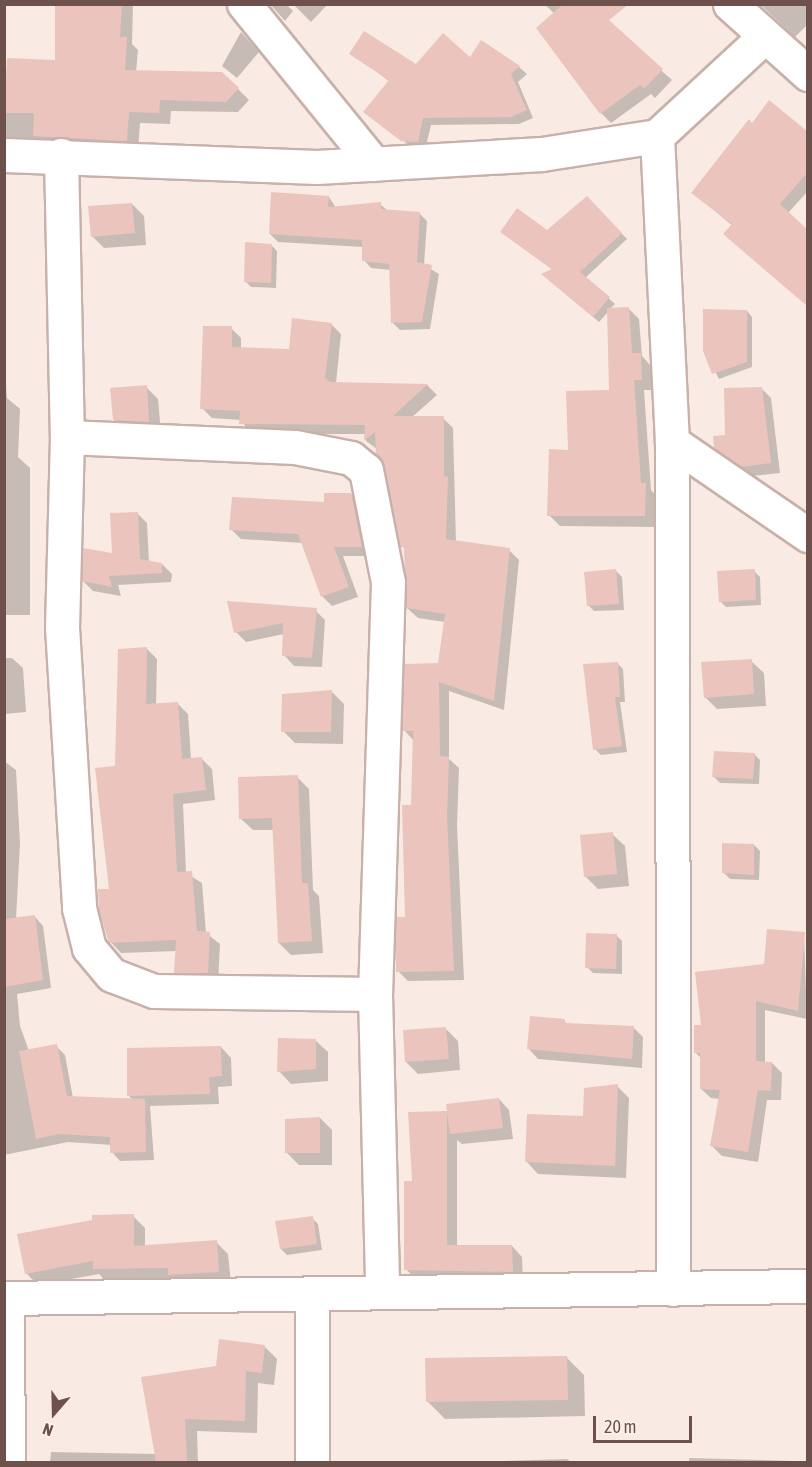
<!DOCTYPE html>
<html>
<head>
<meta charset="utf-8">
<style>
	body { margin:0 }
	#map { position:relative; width:812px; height:1467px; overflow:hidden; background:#f9ebe3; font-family:"Asap Condensed",sans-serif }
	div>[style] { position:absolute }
	.shadow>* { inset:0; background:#0003 }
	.building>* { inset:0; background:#ebc4bd }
	.roads { filter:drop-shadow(2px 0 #c8b1ab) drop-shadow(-2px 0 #c8b1ab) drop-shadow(0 2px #c8b1ab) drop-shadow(0 -2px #c8b1ab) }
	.minor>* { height:33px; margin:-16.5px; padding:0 16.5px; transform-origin:16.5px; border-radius:16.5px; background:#fff }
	span { translate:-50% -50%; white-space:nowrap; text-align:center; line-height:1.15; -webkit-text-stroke:4.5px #fdf0e8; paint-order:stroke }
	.frame { position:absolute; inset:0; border:6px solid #6e504c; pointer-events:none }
	.north { position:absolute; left:24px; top:1383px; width:60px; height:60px; -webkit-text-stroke:4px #fdf0e8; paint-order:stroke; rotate:200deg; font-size:16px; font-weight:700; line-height:24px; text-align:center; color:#6e504c }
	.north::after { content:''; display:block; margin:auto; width:21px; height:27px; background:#6e504c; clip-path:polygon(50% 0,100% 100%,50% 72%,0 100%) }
	.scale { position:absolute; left:593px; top:1416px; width:99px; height:27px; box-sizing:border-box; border:3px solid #6e504c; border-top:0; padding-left:8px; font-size:18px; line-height:21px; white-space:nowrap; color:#6e504c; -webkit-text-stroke:4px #fdf0e8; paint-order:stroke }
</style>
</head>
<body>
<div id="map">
	<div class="shadow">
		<div style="clip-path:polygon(56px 4px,133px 4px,132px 44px,138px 50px,136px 72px,238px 89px,249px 100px,238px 112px,171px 111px,170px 124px,140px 123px,138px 152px,4px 143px,4px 81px,57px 62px)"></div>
		<div style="clip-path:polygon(270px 4px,286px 4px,293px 11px,285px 21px)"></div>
		<div style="clip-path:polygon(293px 4px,328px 4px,311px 22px)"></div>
		<div style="clip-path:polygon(544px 4px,586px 4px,672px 80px,655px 98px,651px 94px,611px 123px,601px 113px,555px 14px)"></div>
		<div style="clip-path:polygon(760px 4px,808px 4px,808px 24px,795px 37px)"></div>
		<div style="clip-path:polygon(241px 32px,259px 52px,237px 78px,222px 66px)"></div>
		<div style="clip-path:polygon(351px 53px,417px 66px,470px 60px,519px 67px,527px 74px,518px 82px,533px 118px,519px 124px,431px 125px,425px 150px,416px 150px,365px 112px,389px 81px)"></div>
		<div style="clip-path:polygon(770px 103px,808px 133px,808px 191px,788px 213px,808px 231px,808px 305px,734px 243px,733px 226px,693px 193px)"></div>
		<div style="clip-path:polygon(329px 197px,336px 208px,380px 204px,388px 211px,419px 213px,427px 221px,424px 265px,439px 274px,430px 329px,400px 330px,392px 322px,391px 270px,371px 268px,364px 260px,363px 247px,278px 242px,270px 234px)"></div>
		<div style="clip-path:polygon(587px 198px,627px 239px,585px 278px,615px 304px,610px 309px,628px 308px,639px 319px,642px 356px,651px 366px,652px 390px,644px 390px,651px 490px,656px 496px,655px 527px,560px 526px,549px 515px,570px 452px,610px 392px,609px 311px,599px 322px,549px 280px,553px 270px,508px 237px,547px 232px)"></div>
		<div style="clip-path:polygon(132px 204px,144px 216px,146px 245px,104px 248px,92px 236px)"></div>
		<div style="clip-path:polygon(271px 245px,277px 251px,276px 288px,251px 287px,245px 281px)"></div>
		<div style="clip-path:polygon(747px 311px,752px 317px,752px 367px,719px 379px,704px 350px)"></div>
		<div style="clip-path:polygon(331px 324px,341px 334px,336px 383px,427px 385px,437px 395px,412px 417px,443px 418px,453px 428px,456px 542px,509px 550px,519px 560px,504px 710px,449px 691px,449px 759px,459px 768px,457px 826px,464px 980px,408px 981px,398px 971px,406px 918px,413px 806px,414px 741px,404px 730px,440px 665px,445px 622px,418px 618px,407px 608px,406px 550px,402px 546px,386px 466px,377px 449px,366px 441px,366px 434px,251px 434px,241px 420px,212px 418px,202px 408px,231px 328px,241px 338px,241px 349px,290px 350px)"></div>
		<div style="clip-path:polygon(4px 353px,7px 398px,20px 409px,18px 457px,30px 468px,30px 615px,4px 615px)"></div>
		<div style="clip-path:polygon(146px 387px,158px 399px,161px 433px,127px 432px,114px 420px)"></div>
		<div style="clip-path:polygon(761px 388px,771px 398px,780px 473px,752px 476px,716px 447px)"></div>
		<div style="clip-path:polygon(351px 494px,361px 504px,371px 556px,343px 556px,358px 597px,332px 606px,322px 596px,303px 543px,241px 539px,231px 529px)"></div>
		<div style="clip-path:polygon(137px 513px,147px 523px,149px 562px,162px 564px,172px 574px,171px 582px,118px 585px,121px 596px,93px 591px,83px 581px,114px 555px)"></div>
		<div style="clip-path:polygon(616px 571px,622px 577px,624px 610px,594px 611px,588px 605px)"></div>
		<div style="clip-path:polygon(754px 571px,760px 577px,761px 605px,726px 607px,720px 601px)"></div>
		<div style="clip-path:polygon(315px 610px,325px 620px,322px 667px,294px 666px,284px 655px,284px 634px,246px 642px,236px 632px)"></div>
		<div style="clip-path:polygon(147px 649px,157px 659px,156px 705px,177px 703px,188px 714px,191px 759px,201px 758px,212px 769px,215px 800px,183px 804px,186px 873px,202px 883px,206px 933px,220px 944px,218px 983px,187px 982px,176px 972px,177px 951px,121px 953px,108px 939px,100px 890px,111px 890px,117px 768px)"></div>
		<div style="clip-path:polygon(4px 658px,12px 658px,23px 668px,26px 712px,4px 714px)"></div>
		<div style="clip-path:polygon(751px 661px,764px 673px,766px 706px,717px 709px,705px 697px)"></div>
		<div style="clip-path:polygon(617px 663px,623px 669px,625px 702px,620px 702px,627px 752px,601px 755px,595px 749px)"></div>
		<div style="clip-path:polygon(332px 692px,344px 704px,343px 744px,295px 743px,283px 731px)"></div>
		<div style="clip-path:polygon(754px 754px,760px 760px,759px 784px,720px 783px,714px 777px)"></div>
		<div style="clip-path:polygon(4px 761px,16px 770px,20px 843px,16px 919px,35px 917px,43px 926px,51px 988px,17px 994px,20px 1026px,29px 1051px,56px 1046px,65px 1055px,73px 1098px,133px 1100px,129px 1096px,221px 1047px,231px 1058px,232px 1086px,218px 1087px,219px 1104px,150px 1106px,154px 1160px,120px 1161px,112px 1152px,112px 1145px,68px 1142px,4px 1155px)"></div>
		<div style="clip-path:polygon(297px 777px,309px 789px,313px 890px,319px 896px,323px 953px,291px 955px,279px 943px,274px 830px,253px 830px,240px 818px)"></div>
		<div style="clip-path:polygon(612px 834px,625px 846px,629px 886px,598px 889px,585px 876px)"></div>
		<div style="clip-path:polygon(754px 845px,760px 851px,759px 880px,730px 879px,724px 873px)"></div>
		<div style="clip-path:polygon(804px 934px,807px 1019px,765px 1010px,765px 1063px,772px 1063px,782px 1073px,781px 1100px,767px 1100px,758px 1162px,722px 1156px,712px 1146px,720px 1099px,711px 1098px,701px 1089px,702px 1059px,696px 1053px,702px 1026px)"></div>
		<div style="clip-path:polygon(616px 935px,622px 941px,622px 974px,593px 973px,587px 967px)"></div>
		<div style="clip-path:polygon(564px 1021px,568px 1025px,633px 1027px,643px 1037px,642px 1068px,538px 1059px,529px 1049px)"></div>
		<div style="clip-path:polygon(446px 1029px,458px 1041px,460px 1070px,418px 1074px,406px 1062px)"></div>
		<div style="clip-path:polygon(315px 1040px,328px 1052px,328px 1081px,291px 1084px,279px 1071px)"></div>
		<div style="clip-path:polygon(617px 1086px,629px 1098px,626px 1178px,538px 1174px,526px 1161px,585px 1118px)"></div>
		<div style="clip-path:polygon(499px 1099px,509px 1110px,513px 1139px,462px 1144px,457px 1140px,457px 1247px,512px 1246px,522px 1257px,523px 1282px,416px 1280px,406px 1269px,414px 1183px,410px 1114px,449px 1112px)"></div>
		<div style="clip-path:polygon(320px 1118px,332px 1130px,332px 1165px,299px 1165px,287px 1153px)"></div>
		<div style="clip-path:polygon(133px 1216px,145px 1228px,145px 1247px,216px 1242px,228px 1254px,231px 1283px,106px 1281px,99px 1274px,38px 1285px,26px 1273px)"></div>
		<div style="clip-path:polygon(312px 1218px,318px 1224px,322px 1250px,287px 1255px,281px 1249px)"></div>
		<div style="clip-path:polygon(264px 1346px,277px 1359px,274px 1385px,258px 1383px,257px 1433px,197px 1431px,198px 1462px,50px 1462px,51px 1452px,156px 1454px,217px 1367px)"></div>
		<div style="clip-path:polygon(567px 1358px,584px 1375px,585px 1416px,445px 1419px,427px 1401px)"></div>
		<div style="clip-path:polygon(689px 1458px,796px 1461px,798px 1462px,689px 1462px)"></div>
		<div style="clip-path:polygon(567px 1459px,571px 1462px,466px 1462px)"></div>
	</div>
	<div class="building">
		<div style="clip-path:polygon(55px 4px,122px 4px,120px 37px,127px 37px,125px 70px,222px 72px,239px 88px,226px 102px,160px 100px,159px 113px,129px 112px,127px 141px,33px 136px,34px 113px,4px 113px,7px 58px,55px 60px)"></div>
		<div style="clip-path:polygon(563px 4px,629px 4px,609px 20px,663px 69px,644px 89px,640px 85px,600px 114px,536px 28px)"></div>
		<div style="clip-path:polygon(364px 31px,416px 64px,443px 33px,470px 57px,481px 40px,520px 66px,511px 74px,527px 110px,511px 117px,423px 118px,418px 142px,401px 141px,363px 112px,389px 80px,349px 54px)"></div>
		<div style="clip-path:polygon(769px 100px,807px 131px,807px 173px,780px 204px,807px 229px,807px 306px,723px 234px,732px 224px,691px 193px,749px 119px,752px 123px)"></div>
		<div style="clip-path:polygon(271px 192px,329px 196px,328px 207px,381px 202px,381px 209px,420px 212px,417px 262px,432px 265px,422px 322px,391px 323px,389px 264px,362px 261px,362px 240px,269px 234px)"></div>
		<div style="clip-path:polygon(587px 196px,622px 233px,580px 272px,610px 297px,593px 317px,541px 274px,552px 269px,500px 232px,517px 208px,547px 230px)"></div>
		<div style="clip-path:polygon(132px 203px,135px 233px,91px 237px,88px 206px)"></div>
		<div style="clip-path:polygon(245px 242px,272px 244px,271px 283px,244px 282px)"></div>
		<div style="clip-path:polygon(629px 307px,632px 353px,641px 353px,642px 380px,634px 380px,641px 483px,646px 483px,645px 516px,547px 516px,549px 449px,568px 450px,566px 391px,609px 390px,607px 308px)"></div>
		<div style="clip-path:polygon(703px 309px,747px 310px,747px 362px,712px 374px,703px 351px)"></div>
		<div style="clip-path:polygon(292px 318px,332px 323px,325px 378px,330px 382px,428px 384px,393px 416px,444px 416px,444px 476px,448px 477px,446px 539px,510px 548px,494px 701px,439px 682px,440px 756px,449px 757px,447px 815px,454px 971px,396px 972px,396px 917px,405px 917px,402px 805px,411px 805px,413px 731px,402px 731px,404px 664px,438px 663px,445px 614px,406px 608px,404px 547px,400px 547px,384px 466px,376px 454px,375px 432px,364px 441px,365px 425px,239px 424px,240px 411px,200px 409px,203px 326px,232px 326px,232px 347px,289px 349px)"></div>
		<div style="clip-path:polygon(147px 385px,149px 422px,113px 420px,110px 388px)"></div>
		<div style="clip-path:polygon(762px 387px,771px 463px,741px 467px,714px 448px,713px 436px,725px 435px,724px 388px)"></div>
		<div style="clip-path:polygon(324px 493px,351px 493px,362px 547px,334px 547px,349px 587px,321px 597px,298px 534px,229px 530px,232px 497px,324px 502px)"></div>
		<div style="clip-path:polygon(138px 512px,140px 559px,162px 563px,162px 573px,109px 576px,112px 587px,82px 581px,83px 548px,112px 553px,110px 513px)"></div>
		<div style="clip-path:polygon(616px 569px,619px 604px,587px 606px,584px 572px)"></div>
		<div style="clip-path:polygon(755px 569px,756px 600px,719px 602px,717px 571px)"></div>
		<div style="clip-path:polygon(227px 601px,317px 608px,312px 658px,282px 656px,283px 623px,234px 633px)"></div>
		<div style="clip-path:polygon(147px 647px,146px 704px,178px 702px,182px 759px,202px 757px,206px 790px,173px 794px,177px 872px,192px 871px,197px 931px,210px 932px,208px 973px,174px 973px,176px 940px,109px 943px,99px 911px,98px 889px,109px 889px,95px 768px,115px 766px,118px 649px)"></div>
		<div style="clip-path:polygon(752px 659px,754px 694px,704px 698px,701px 662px)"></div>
		<div style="clip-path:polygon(618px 662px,620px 697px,615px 697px,622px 746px,593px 750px,583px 664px)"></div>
		<div style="clip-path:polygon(332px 690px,331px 732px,281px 732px,282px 694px)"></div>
		<div style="clip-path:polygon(714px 751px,755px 753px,753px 779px,712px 777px)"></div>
		<div style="clip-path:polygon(298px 775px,302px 883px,308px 883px,312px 941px,278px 943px,272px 818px,239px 819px,238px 777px)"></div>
		<div style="clip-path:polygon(613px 832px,617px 874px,584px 877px,580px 835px)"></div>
		<div style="clip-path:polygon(722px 843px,754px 844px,754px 875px,722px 873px)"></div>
		<div style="clip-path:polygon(35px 915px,43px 980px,4px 987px,4px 919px)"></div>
		<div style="clip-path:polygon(767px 929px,805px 932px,798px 1011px,756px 1001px,756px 1061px,772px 1062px,771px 1091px,758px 1090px,748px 1152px,710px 1146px,720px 1090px,700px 1089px,700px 1053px,694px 1053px,694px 1025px,701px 1025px,695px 972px,764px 964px)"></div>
		<div style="clip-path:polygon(586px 933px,617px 934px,616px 969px,585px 968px)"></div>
		<div style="clip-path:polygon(530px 1016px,565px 1019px,565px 1023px,634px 1026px,632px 1059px,527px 1049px)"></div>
		<div style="clip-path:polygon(446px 1027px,449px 1059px,405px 1062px,403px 1030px)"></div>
		<div style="clip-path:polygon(278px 1038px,316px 1039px,316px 1069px,277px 1072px)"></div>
		<div style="clip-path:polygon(57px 1044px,67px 1096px,145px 1099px,146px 1152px,110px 1153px,110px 1137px,59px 1134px,36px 1139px,19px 1051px)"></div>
		<div style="clip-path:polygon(221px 1046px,222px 1076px,209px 1077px,210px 1094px,127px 1096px,127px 1048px)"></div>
		<div style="clip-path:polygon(618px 1084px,615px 1166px,525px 1162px,527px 1114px,583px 1116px,584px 1088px)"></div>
		<div style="clip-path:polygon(499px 1098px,503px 1128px,450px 1134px,447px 1113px,447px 1245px,512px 1245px,513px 1272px,404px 1270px,404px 1181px,412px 1181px,408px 1112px,447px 1111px,446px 1104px)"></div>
		<div style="clip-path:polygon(320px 1117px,320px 1153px,285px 1153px,285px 1119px)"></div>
		<div style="clip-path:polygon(134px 1214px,134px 1246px,217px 1240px,219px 1272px,168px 1275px,168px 1268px,93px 1269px,93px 1261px,25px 1274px,17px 1234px,92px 1220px,92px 1215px)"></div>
		<div style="clip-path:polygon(313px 1216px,317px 1244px,280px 1249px,275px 1221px)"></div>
		<div style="clip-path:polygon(219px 1339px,265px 1345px,262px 1373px,246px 1371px,245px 1421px,185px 1419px,187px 1462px,156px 1462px,141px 1377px,216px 1366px)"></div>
		<div style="clip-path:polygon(567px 1356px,568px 1400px,426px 1402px,425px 1358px)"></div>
	</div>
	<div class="roads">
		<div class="minor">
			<div style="left:244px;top:4px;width:206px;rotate:50.9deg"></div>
			<div style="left:730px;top:4px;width:105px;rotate:41.9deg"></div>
			<div style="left:765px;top:36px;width:147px;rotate:137.2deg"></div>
			<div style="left:657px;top:136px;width:306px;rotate:87.2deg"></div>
			<div style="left:672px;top:442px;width:165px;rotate:34.4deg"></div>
			<div style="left:4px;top:155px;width:313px;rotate:2.2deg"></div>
			<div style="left:317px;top:167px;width:225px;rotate:-3.3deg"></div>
			<div style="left:542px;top:154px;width:116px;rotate:-8.9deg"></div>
			<div style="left:61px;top:155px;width:282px;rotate:88.8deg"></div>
			<div style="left:67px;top:437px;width:228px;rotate:2.5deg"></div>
			<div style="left:295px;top:447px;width:57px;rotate:11.1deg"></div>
			<div style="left:351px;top:458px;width:19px;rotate:39deg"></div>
			<div style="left:366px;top:470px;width:114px;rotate:78.9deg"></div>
			<div style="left:388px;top:582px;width:412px;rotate:91.8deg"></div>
			<div style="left:375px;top:994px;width:297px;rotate:88.6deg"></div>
			<div style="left:67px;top:437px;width:190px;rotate:91.5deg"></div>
			<div style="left:62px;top:627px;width:282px;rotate:86.5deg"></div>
			<div style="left:79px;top:908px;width:41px;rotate:76deg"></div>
			<div style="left:89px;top:948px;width:35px;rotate:50deg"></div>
			<div style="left:112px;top:975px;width:45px;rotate:20.9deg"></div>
			<div style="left:154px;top:991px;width:221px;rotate:0.8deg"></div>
			<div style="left:672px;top:442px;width:847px;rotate:89.93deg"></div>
			<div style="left:312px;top:1296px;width:166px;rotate:90deg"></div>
			<div style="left:4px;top:1298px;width:804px;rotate:-0.86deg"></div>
			<div style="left:7px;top:1298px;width:164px;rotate:89.7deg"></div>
		</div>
	</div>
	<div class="frame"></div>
	<div class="north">N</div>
	<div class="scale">20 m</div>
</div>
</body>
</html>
